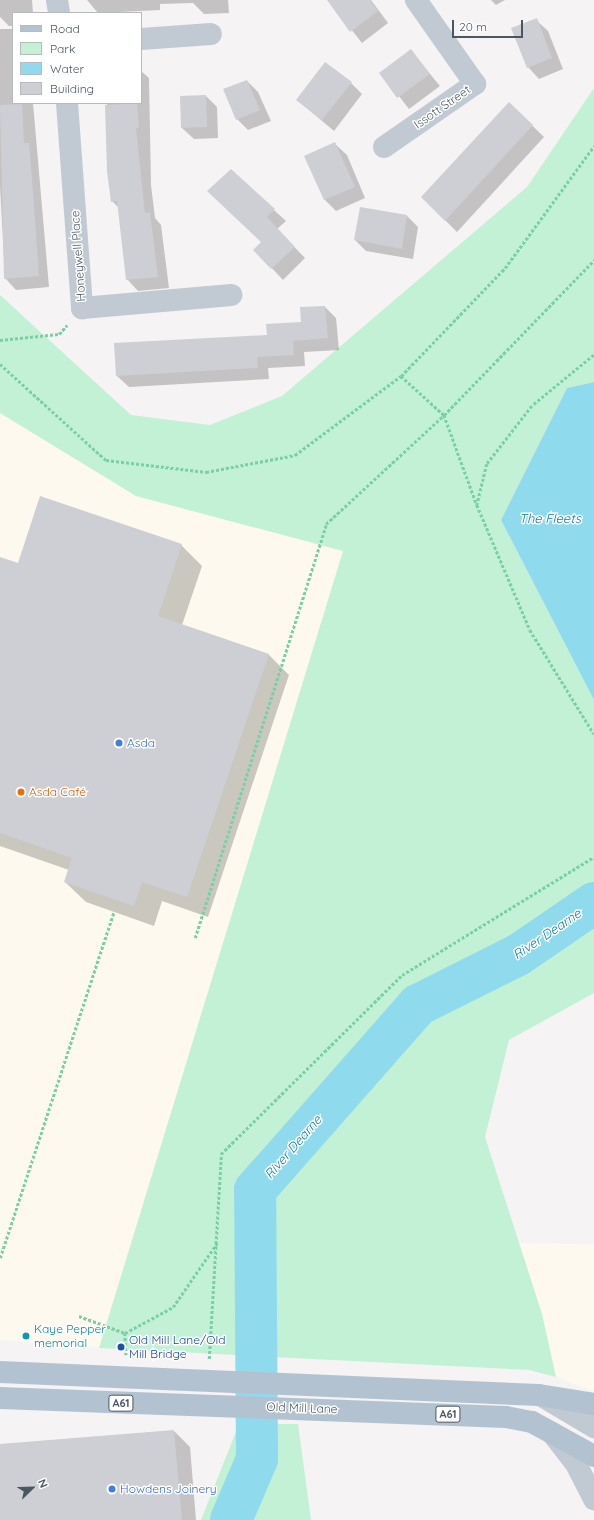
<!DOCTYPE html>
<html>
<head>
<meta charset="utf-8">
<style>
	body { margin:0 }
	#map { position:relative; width:594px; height:1520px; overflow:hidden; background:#f5f3f3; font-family:Quicksand,sans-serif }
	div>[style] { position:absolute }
	.commercial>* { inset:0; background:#fdf9ef }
	.green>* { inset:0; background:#c3f1d5 }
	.water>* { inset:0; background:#90daee }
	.shadow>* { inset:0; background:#0003 }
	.river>* { height:42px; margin:-21px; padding:0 21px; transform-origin:21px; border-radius:21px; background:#90daee }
	.building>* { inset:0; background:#cdcfd5 }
	.path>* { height:2.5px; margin-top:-1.25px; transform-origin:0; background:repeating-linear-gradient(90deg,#7ad0a6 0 3px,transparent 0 5px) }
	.minor>* { height:22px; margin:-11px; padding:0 11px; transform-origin:11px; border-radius:11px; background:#c1cad2 }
	.major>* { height:22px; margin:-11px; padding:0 11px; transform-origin:11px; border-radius:11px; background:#b3c2d1 }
	.dots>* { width:11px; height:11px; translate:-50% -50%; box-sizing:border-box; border:2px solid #fff; border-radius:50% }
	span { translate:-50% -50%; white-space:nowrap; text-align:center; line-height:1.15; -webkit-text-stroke:3px #fff; paint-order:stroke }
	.shield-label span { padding:1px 3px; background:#fff; border:1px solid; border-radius:3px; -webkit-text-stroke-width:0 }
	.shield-label { font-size:11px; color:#4a5661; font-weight:700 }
	.street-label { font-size:12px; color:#4a5661 }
	.shop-label { font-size:12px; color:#366cbe }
	.left { translate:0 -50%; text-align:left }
	.food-label { font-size:12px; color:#c56008 }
	.culture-label { font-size:12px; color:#0d838f }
	.transit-label { font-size:12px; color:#164399 }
	.water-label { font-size:13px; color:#0c7c9b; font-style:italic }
	.legend { position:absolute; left:12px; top:12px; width:130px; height:92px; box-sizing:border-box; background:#fff; border:1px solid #b7bbc0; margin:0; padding:5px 7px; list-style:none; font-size:12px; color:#4a5661 }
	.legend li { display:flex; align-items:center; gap:8px; height:20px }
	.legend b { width:20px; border:1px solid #b7bbc0 }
	.north { position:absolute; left:12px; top:1468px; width:40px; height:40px; -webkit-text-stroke:3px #fff; paint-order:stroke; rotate:67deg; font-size:11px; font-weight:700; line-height:16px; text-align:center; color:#4a5661 }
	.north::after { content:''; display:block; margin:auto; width:14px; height:18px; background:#4a5661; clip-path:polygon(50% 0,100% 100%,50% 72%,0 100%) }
	.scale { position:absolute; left:452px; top:20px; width:71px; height:18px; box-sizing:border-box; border:2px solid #4a5661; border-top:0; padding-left:5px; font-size:12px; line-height:14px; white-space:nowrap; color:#4a5661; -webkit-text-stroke:3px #fff; paint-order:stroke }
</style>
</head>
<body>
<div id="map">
	<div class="commercial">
		<div style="clip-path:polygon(0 413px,136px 496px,343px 551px,99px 1348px,0 1340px)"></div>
		<div style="clip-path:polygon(519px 1243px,594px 1244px,594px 1391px,556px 1377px,542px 1314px)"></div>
	</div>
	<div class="green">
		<div style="clip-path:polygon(594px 88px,594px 382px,567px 388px,501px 520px,594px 700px,594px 993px,509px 1040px,485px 1137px,542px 1314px,556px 1377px,529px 1370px,99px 1348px,343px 551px,136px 496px,0 413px,0 295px,131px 415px,210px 425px,282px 396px,527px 187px)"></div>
		<div style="clip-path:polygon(239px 1424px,298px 1424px,311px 1520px,201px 1520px)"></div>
	</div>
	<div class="water">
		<div style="clip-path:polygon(594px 382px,594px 700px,501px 520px,567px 388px)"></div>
	</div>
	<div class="shadow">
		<div style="clip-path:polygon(0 0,32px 0,33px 13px,13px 13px,13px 26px,9px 26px,0 17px)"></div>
		<div style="clip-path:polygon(87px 0,228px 0,229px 13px,204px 14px,193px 3px,160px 4px,160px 10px,98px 13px)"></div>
		<div style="clip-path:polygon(328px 0,371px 0,388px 23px,362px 43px)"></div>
		<div style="clip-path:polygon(491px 0,505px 0,496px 5px)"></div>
		<div style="clip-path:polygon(536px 20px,548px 31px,563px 69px,539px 79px,528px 67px)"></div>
		<div style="clip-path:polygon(0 29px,13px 29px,13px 103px,33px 103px,49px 287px,16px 290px,5px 278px,0 186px)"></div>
		<div style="clip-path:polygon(411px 51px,440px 86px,409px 109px,381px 73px)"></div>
		<div style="clip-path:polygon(141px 71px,149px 78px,151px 185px,155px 218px,161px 225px,169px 288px,138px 291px,127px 279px,119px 208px,112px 201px,107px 103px,141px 103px)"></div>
		<div style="clip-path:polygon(247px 81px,258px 92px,271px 121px,248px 130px,237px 119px)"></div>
		<div style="clip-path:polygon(351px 83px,362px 94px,334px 131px,297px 100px)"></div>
		<div style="clip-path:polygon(206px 96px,217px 107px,218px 138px,194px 139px,182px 128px)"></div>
		<div style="clip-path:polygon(509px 103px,544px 137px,457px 232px,422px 197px)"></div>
		<div style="clip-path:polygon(335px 144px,347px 155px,365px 198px,336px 211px,325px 200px,306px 156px)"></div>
		<div style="clip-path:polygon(231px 171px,286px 221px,277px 229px,305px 258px,283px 280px,255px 250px,262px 243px)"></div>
		<div style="clip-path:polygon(361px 208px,407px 216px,418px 227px,413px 259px,366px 251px,355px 240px)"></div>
		<div style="clip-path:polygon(325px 307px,336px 318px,339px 350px,304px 352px,305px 366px,268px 368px,269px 379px,129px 387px,117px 376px,268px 336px,302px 323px)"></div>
		<div style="clip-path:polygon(181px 545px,202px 566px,182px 625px,269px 655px,289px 675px,208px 917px,162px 901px,154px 926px,86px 902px,65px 882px,69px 870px,0 846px,0 558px,18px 564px)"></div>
		<div style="clip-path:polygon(174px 1431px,190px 1447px,196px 1520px,0 1520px,0 1445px)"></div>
	</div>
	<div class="river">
		<div style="left:231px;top:1520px;width:66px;rotate:-66.9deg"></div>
		<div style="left:257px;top:1459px;width:269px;rotate:-90.4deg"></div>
		<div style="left:255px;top:1190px;width:247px;rotate:-48.6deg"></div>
		<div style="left:418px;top:1005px;width:112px;rotate:-26.6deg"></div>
		<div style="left:518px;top:955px;width:92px;rotate:-34.4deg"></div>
	</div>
	<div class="building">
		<div style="clip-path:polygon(327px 0,370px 0,378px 11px,350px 32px)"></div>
		<div style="clip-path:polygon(537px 18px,552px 58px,527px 68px,511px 28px)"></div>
		<div style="clip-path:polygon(411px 49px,430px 74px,397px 98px,379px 73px)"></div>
		<div style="clip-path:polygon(325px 62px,352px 82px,322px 120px,296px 100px)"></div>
		<div style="clip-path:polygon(247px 80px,260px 110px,236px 120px,223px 89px)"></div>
		<div style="clip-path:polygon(206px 95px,207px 127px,181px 128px,180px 96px)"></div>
		<div style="clip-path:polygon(509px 102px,533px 125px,445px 221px,421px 197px)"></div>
		<div style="clip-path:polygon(137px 103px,139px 128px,136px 128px,145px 213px,150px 212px,158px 277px,126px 280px,117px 201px,111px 202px,107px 171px,105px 105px)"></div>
		<div style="clip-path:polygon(22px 104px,24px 143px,29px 143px,32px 178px,39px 276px,4px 279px,0 105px)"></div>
		<div style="clip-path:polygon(335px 142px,355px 187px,324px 200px,304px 156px)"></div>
		<div style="clip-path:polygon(231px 169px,275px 209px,267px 217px,295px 247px,271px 269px,253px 250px,261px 242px,207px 191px)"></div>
		<div style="clip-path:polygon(360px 207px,407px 215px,402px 249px,354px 240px)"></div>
		<div style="clip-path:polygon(325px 306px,328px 338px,293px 341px,294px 355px,257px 357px,258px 368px,116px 376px,114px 343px,267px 335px,266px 324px,301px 322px,300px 307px)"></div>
		<div style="clip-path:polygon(40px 496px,182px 544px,158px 616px,269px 654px,187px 897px,142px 882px,134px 906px,64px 882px,72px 858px,0 833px,0 557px,18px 563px)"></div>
		<div style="clip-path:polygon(174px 1430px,182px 1520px,0 1520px,0 1444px)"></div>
	</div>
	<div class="path">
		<div style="left:0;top:340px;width:59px;rotate:-5.8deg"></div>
		<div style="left:59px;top:334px;width:12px;rotate:-48deg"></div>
		<div style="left:594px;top:355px;width:80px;rotate:140.6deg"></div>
		<div style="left:532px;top:406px;width:73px;rotate:127.8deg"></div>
		<div style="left:487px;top:464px;width:42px;rotate:103.7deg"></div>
		<div style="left:477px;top:505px;width:136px;rotate:67deg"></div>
		<div style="left:530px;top:630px;width:122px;rotate:58.4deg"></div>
		<div style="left:0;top:364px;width:143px;rotate:42.2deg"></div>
		<div style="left:106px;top:460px;width:101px;rotate:6.8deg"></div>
		<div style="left:206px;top:472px;width:91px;rotate:-10.8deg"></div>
		<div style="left:295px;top:455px;width:132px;rotate:-36.7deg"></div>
		<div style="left:401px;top:376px;width:150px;rotate:-46.1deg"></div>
		<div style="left:505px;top:268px;width:151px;rotate:-53.9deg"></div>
		<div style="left:401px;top:376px;width:58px;rotate:42.2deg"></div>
		<div style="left:444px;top:415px;width:96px;rotate:69.9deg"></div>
		<div style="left:195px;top:938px;width:434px;rotate:-72.4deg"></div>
		<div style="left:326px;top:524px;width:161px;rotate:-42.7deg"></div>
		<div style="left:444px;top:415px;width:216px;rotate:-45.9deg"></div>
		<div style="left:0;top:1258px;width:364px;rotate:-71.8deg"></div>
		<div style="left:79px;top:1316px;width:49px;rotate:20.3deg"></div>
		<div style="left:125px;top:1333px;width:55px;rotate:-28.4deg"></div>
		<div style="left:173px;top:1307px;width:78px;rotate:-55.5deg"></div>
		<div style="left:125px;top:1333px;width:22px;rotate:87deg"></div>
		<div style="left:209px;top:1359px;width:205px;rotate:-86.6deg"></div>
		<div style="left:221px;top:1154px;width:255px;rotate:-44.7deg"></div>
		<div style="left:402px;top:975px;width:225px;rotate:-31.6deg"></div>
	</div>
	<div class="minor">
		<div style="left:57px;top:0;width:13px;rotate:81deg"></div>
		<div style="left:141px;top:39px;width:70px;rotate:-4.1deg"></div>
		<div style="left:67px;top:103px;width:206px;rotate:85.8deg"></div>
		<div style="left:82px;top:308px;width:150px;rotate:-5deg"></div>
		<div style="left:384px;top:147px;width:111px;rotate:-34.7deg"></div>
		<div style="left:475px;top:84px;width:103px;rotate:-125.1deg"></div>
		<div style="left:542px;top:1396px;width:61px;rotate:30.8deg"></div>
		<div style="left:552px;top:1433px;width:37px;rotate:52deg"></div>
		<div style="left:575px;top:1462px;width:42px;rotate:62.8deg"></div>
	</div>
	<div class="major">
		<div style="left:0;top:1372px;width:539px;rotate:2.44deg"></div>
		<div style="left:539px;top:1395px;width:56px;rotate:9.3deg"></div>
		<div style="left:0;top:1398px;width:506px;rotate:2.15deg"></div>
		<div style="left:506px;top:1417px;width:26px;rotate:11deg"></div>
		<div style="left:532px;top:1422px;width:71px;rotate:28.7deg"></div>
	</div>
	<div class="dots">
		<div style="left:119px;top:743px;background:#3f7fe0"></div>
		<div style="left:21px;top:792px;background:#e8710a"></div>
		<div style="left:26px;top:1336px;background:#0f9aa8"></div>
		<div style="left:121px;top:1347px;background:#1a4fb4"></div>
		<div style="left:112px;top:1489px;background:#3f7fe0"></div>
	</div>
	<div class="shield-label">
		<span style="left:121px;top:1403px">A61</span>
		<span style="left:448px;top:1414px">A61</span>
	</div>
	<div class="street-label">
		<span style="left:442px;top:107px;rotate:-35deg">Issott Street</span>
		<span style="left:78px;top:256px;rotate:-94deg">Honeywell Place</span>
		<span style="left:302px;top:1408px;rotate:2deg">Old Mill Lane</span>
	</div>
	<div class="shop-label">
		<span class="left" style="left:127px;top:743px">Asda</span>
		<span class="left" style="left:120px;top:1489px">Howdens Joinery</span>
	</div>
	<div class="food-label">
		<span class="left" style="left:29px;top:792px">Asda Café</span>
	</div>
	<div class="culture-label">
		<span class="left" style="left:34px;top:1336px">Kaye Pepper<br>memorial</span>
	</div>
	<div class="transit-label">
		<span class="left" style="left:129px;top:1347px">Old Mill Lane/Old<br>Mill Bridge</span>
	</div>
	<div class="water-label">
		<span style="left:550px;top:518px">The Fleets</span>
		<span style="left:547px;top:934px;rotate:-34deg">River Dearne</span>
		<span style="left:293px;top:1147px;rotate:-49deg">River Dearne</span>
	</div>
	<ul class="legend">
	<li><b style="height:5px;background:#b3c2d1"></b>Road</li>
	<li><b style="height:11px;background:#c3f1d5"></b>Park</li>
	<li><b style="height:11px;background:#90daee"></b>Water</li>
	<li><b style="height:11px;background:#cdcfd5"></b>Building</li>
	</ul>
	<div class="north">N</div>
	<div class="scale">20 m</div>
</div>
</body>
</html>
